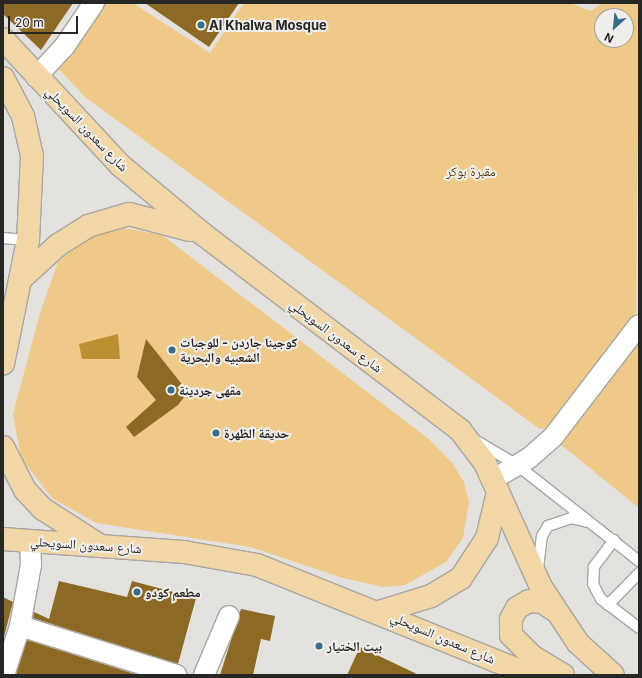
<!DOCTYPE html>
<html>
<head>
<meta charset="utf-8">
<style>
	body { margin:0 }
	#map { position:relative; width:642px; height:678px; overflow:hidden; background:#e2e1de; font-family:Inter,"Noto Naskh Arabic",sans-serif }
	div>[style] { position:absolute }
	.green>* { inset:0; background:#eec987 }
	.water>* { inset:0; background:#bc8f32 }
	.building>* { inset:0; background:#8d6a24 }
	.roads { filter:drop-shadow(1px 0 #a8a6a3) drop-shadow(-1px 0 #a8a6a3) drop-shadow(0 1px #a8a6a3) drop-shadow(0 -1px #a8a6a3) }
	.lane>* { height:10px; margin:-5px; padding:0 5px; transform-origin:5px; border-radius:5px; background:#fff }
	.street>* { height:20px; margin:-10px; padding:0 10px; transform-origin:10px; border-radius:10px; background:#fff }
	.primary>* { height:22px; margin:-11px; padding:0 11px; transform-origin:11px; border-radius:11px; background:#f1d6a6 }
	.dots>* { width:11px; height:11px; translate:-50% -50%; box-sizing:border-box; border:2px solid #f0eeeb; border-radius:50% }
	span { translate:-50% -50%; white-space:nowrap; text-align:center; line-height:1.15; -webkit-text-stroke:4px #f0eeeb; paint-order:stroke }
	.poi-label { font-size:13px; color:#262625; font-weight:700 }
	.left { translate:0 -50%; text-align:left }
	.street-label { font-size:13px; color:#262625 }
	.park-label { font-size:13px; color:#513e18 }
	.frame { position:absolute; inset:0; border:4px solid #262625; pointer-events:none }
	.north { position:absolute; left:594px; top:8px; width:40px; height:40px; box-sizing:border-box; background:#f0eeeb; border:1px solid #9f9e9c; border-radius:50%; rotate:207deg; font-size:11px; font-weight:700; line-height:16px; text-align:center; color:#262625 }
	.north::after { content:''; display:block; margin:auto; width:14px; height:18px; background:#376e89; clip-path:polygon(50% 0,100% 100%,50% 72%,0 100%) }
	.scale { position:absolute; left:8px; top:16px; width:70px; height:18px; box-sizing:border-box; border:2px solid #262625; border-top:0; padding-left:5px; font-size:12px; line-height:14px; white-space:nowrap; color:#262625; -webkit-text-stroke:3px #f0eeeb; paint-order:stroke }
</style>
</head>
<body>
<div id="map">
	<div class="green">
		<div style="clip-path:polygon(evenodd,105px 3px,133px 3px,210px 53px,244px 3px,570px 3px,591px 11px,602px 3px,639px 3px,636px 317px,548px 428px,540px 429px,85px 97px,58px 68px,105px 3px,602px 16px,626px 16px,626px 40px,602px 40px,602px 16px)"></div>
		<div style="clip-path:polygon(124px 228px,162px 235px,430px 440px,453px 464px,464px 482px,469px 502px,463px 538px,446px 562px,405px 585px,383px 587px,343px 578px,250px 547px,96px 523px,52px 498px,21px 458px,13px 414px,40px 313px,58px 262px,89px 237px)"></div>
		<div style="clip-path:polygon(639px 339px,639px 508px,559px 443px,606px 387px)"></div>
	</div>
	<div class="water">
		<div style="clip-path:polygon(118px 334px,120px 359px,82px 359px,79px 344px)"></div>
	</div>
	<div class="building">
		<div style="clip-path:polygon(3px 3px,73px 3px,41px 50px,3px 14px)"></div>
		<div style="clip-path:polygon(145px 3px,239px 3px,209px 47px)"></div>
		<div style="clip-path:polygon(146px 339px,188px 392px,178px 405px,134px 437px,126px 427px,156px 400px,137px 377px)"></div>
		<div style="clip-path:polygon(59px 581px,127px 597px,132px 581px,196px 598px,178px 664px,33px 618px,34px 612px,49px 619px)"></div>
		<div style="clip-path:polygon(3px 597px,13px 602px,3px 641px)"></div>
		<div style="clip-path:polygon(241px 609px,275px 616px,270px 641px,261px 639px,253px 675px,220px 675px)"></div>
		<div style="clip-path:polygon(27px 640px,138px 675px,16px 675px)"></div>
		<div style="clip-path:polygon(360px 647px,419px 675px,347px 675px)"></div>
	</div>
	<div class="roads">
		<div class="lane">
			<div style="left:3px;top:238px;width:25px;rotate:5deg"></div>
			<div style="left:475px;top:440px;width:49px;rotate:30.8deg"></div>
			<div style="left:517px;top:465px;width:155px;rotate:38.2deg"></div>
			<div style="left:614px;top:540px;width:34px;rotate:127deg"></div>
			<div style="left:594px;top:567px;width:17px;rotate:93deg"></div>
			<div style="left:593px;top:584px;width:17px;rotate:62deg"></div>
			<div style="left:601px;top:599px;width:48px;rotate:37.3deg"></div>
			<div style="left:538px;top:568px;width:32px;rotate:-83deg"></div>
			<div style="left:542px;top:536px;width:12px;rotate:-59deg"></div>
			<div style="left:548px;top:526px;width:24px;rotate:-19deg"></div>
			<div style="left:571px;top:518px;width:17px;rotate:13deg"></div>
			<div style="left:608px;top:605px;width:45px;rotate:-45.9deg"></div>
		</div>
		<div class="street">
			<div style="left:36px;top:77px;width:41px;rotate:-47deg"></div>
			<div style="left:64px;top:47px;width:53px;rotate:-55.7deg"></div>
			<div style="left:492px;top:480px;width:43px;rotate:-30.7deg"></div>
			<div style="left:529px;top:458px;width:32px;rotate:-41deg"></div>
			<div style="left:553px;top:437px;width:141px;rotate:-52.5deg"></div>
			<div style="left:20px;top:626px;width:164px;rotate:17.4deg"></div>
			<div style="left:4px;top:675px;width:52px;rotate:-71.9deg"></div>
			<div style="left:20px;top:626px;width:62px;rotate:-79.8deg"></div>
			<div style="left:31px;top:565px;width:24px;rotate:-92deg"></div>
			<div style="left:204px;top:675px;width:64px;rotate:-67deg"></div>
		</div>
		<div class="primary">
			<div style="left:3px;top:39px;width:172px;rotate:47.1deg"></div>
			<div style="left:120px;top:165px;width:109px;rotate:39.8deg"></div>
			<div style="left:204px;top:235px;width:322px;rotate:37.3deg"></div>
			<div style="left:460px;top:430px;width:41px;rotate:52.9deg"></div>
			<div style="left:485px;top:463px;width:136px;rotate:65.7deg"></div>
			<div style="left:541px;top:587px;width:67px;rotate:56.5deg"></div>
			<div style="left:578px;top:643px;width:47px;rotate:42.4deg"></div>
			<div style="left:3px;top:78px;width:43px;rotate:62.2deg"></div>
			<div style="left:23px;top:116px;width:41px;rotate:77.3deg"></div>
			<div style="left:32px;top:156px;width:84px;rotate:92.7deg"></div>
			<div style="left:28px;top:240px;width:126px;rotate:101.4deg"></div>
			<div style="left:22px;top:278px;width:49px;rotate:-42.5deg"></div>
			<div style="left:58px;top:245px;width:36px;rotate:-32deg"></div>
			<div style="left:88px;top:226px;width:43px;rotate:-16.3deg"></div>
			<div style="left:129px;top:214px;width:63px;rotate:14.7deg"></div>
			<div style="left:3px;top:447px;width:48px;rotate:62.9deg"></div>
			<div style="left:25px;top:490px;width:26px;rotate:47deg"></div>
			<div style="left:43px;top:509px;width:67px;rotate:32.7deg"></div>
			<div style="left:3px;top:539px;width:181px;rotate:4.1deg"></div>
			<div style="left:184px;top:552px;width:74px;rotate:10.1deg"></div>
			<div style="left:257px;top:565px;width:294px;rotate:21.9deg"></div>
			<div style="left:556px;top:611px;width:17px;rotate:-147deg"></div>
			<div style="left:542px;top:602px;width:13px;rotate:-176deg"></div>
			<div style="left:529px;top:601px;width:14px;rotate:150deg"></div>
			<div style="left:517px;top:608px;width:13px;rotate:119deg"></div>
			<div style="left:511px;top:619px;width:16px;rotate:90deg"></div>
			<div style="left:511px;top:635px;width:31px;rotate:45deg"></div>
			<div style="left:533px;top:657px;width:35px;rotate:31deg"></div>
			<div style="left:379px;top:612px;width:54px;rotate:-17.1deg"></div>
			<div style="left:431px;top:596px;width:35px;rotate:-31deg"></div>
			<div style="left:461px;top:578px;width:48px;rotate:-57deg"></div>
			<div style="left:487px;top:538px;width:43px;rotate:-76.6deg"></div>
		</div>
	</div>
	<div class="dots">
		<div style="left:201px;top:25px;background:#376e89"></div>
		<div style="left:172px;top:350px;background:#376e89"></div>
		<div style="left:171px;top:390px;background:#376e89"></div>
		<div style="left:216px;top:433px;background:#376e89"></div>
		<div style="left:137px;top:592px;background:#376e89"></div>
		<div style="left:319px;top:646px;background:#376e89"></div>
	</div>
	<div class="poi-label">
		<span class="left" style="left:209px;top:25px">Al Khalwa Mosque</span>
		<span class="left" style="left:180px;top:350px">كوجينا جاردن - للوجبات<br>الشعبيه والبحرية</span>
		<span class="left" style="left:179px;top:390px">مقهى جردينة</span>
		<span class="left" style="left:224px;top:433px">حديقة الظهرة</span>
		<span class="left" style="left:145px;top:592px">مطعم كودو</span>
		<span class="left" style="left:327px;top:646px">بيت الختيار</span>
	</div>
	<div class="street-label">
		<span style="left:87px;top:129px;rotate:46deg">شارع سعدون السويحلي</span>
		<span style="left:336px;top:336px;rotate:37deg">شارع سعدون السويحلي</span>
		<span style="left:86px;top:545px;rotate:4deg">شارع سعدون السويحلي</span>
		<span style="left:443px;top:638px;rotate:23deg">شارع سعدون السويحلي</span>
	</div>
	<div class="park-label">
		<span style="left:471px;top:171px">مقبرة بوكر</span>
	</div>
	<div class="frame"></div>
	<div class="north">N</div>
	<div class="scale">20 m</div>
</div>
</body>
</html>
